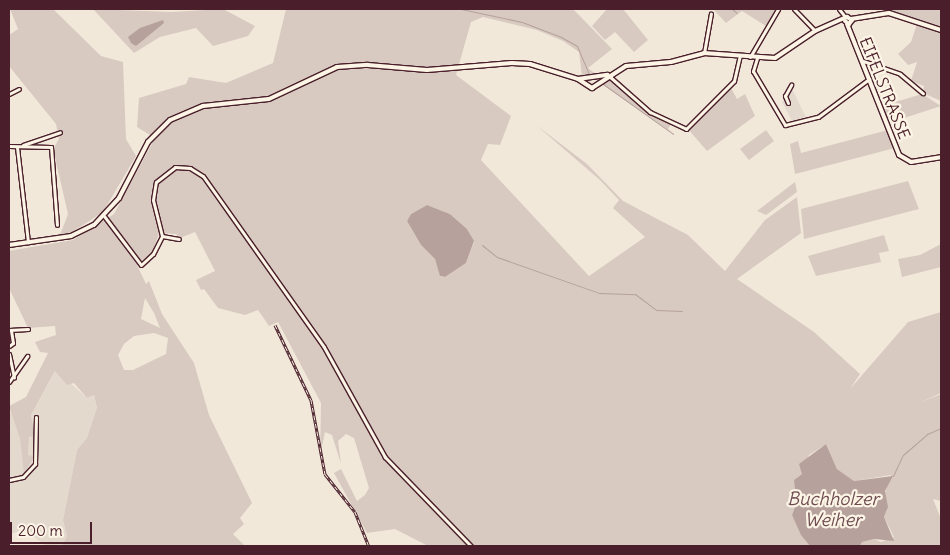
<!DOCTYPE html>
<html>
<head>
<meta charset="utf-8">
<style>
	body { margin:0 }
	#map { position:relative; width:950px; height:555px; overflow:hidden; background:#f1e8da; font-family:Delius,sans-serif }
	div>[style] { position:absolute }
	.built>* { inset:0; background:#e4d9cd }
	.green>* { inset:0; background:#d8cac0 }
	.water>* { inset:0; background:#b6a19c }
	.stream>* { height:1px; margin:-0.5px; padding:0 0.5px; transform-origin:0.5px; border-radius:0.5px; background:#b6a19c }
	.roads { filter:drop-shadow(1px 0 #4a1f2b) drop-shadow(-1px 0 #4a1f2b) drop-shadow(0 1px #4a1f2b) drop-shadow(0 -1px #4a1f2b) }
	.minor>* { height:3px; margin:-1.5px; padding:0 1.5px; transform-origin:1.5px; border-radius:1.5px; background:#fcf5e5 }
	.tertiary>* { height:4px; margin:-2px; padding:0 2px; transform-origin:2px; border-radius:2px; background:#fcf5e5 }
	.rail>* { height:3px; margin-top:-1.5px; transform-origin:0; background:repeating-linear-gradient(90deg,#fcf5e5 0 4px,#4a1f2b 0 8px); box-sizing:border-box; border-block:1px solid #4a1f2b }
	span { translate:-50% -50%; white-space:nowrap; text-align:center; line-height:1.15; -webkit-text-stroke:4.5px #fcf5e5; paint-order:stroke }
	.street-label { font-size:16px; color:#4a1f2b }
	.water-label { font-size:18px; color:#704c53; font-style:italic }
	.frame { position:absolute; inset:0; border:10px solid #4a1f2b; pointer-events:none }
	.scale { position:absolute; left:10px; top:522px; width:82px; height:22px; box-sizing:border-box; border:2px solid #4a1f2b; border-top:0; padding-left:6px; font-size:15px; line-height:18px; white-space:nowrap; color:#4a1f2b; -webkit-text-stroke:4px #fcf5e5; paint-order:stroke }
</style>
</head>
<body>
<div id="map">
	<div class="built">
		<div style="clip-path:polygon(791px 87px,806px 117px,792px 121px,782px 102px)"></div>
		<div style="clip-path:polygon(56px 370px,87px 398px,94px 395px,97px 409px,87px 438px,77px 450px,63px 520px,67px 536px,62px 546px,46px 546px,24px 529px,9px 535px,9px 415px,11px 412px,20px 439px,25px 473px,34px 456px,28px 455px,29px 436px,35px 436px,31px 415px)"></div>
	</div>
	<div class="green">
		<div style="clip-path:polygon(10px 9px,53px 9px,101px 56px,123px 62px,126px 139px,136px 156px,103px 212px,72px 232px,60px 235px,68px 214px,53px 149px,59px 139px,56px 124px,9px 66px,9px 35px,18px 29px)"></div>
		<div style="clip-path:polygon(93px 9px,171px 12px,223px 9px,255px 26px,248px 36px,213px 46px,196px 28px,160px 37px,134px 53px)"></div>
		<div style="clip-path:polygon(evenodd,286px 9px,573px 9px,612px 49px,588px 68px,598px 76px,582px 76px,579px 52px,563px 41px,537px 30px,483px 17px,471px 22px,456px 75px,511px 116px,500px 145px,488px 144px,481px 160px,589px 276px,645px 237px,613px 208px,619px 200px,600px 180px,536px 125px,587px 164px,623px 201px,688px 235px,725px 271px,765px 220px,797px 197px,801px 233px,737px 279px,814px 332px,860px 374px,850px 389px,908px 322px,941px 312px,941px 393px,919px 403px,941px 394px,941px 501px,933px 499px,941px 519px,941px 546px,860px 546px,862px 542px,874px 539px,881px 542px,894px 537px,884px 517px,887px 510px,884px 496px,891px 475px,854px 481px,837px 469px,826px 444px,809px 455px,802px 474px,794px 480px,796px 504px,792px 515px,810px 546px,428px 546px,395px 529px,367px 533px,334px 473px,341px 469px,357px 501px,365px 495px,369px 488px,354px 438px,346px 434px,338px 441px,341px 464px,332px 435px,325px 432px,320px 456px,321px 403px,278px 322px,269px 326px,258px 310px,245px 315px,218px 308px,204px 289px,201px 290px,196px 280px,215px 271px,195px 232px,180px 238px,176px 234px,159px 233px,153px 251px,137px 265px,146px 284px,149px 281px,162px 314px,194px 363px,209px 415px,252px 503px,240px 518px,244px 524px,233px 534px,245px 546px,62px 546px,67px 536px,63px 520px,77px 450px,87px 438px,97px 408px,94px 395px,87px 398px,74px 383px,67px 385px,55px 371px,31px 415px,35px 436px,29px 437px,28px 455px,35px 456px,24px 473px,20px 439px,9px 406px,26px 397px,48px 353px,40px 352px,35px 342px,56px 335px,55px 326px,28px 328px,9px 288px,9px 251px,73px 240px,114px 214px,155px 138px,137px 127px,139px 98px,186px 84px,189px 77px,226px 83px,273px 63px,286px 9px,427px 205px,450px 214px,467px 229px,474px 242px,466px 263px,445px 277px,441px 277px,435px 259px,421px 245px,407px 221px,411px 214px,427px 205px,286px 9px,145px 298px,154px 313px,160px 328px,141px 319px,145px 298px,286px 9px,154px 333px,168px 338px,166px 354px,133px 370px,124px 370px,118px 355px,124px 344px,134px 336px,154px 333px)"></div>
		<div style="clip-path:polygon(607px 9px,623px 9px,648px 40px,634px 52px,615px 32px,605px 40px,592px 26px)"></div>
		<div style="clip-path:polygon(713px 9px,774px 9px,776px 10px,766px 26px,742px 11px,726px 23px)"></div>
		<div style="clip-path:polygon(881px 9px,941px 9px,941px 28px,892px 11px)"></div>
		<div style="clip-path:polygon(917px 24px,941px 31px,941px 101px,923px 93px,924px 86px,911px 81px,917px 62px,908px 65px,898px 54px,911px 42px)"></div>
		<div style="clip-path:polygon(607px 78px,650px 112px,671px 124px,668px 129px,674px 134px,602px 84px)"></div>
		<div style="clip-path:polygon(730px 86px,737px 99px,745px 94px,755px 116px,707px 151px,688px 129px)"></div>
		<div style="clip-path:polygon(922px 94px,941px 106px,889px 123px,882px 106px)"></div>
		<div style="clip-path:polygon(766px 130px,774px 141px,749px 160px,740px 149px)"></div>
		<div style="clip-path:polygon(888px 130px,895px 148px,795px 174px,790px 144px,798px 141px,801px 153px)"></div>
		<div style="clip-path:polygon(908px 181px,919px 209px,804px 239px,801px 209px)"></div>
		<div style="clip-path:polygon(795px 182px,797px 192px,766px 215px,757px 211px)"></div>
		<div style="clip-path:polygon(884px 235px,889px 251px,879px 253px,881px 262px,816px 276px,808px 256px)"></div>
		<div style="clip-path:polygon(941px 244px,941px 267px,902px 277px,898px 259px,920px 255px)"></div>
	</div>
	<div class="water">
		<div style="clip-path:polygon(163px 20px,164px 23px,136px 46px,131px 43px,128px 37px,140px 28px)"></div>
		<div style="clip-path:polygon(427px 205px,450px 214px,467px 229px,474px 241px,466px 263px,445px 277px,440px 276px,435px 259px,421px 245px,407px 221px,411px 214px)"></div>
		<div style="clip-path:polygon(826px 444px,837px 469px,854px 481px,893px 476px,885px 491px,888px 507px,884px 517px,894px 541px,874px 539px,862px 542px,860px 546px,810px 546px,801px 535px,792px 515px,796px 504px,794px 480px,802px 474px,799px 464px)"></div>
	</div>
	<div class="stream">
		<div style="left:461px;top:9px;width:62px;rotate:12deg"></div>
		<div style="left:522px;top:22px;width:42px;rotate:21deg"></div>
		<div style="left:561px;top:37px;width:18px;rotate:29deg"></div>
		<div style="left:577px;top:46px;width:30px;rotate:67deg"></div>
		<div style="left:589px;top:74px;width:5px;rotate:11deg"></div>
		<div style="left:732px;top:9px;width:6px;rotate:39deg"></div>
		<div style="left:603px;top:84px;width:86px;rotate:35.5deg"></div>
		<div style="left:482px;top:245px;width:19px;rotate:39deg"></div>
		<div style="left:497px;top:257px;width:108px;rotate:19.4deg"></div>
		<div style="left:599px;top:293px;width:36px;rotate:2deg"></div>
		<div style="left:635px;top:294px;width:26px;rotate:37deg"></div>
		<div style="left:656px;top:310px;width:26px;rotate:2deg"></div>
		<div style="left:893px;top:476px;width:23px;rotate:-65deg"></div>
		<div style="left:903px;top:455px;width:32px;rotate:-41deg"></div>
		<div style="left:927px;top:434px;width:15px;rotate:-23deg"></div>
	</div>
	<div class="roads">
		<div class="minor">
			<div style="left:794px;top:9px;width:30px;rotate:46deg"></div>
			<div style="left:839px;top:9px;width:11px;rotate:52deg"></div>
			<div style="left:704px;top:53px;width:40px;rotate:-80deg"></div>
			<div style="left:750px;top:57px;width:56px;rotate:-59.7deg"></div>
			<div style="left:757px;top:58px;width:14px;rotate:107deg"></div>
			<div style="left:753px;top:71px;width:63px;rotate:59.3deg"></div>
			<div style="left:785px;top:125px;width:34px;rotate:-14deg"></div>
			<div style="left:818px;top:117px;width:64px;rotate:-36.7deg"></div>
			<div style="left:863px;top:61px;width:39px;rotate:19deg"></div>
			<div style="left:900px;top:74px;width:30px;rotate:40deg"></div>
			<div style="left:609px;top:76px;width:55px;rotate:41.3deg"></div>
			<div style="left:650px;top:112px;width:40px;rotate:25deg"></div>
			<div style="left:686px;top:129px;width:68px;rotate:-45deg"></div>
			<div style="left:734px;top:81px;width:26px;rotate:-77deg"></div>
			<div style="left:9px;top:94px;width:11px;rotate:-27deg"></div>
			<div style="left:788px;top:103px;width:8px;rotate:-113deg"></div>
			<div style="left:785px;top:96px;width:13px;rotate:-61deg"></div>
			<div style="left:23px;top:145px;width:39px;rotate:-19deg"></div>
			<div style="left:9px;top:146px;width:42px;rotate:1.4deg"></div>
			<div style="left:51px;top:147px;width:78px;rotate:85.6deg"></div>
			<div style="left:17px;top:147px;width:96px;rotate:83.4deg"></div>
			<div style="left:104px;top:216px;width:61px;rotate:52.9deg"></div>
			<div style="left:141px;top:265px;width:16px;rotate:-43deg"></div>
			<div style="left:153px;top:254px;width:20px;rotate:-63deg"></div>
			<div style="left:162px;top:236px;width:37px;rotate:-104deg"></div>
			<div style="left:153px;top:200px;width:18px;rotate:-81deg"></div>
			<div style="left:156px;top:182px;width:24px;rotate:-38deg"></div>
			<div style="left:175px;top:167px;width:15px;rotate:4deg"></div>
			<div style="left:190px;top:168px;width:15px;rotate:32deg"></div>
			<div style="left:203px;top:176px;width:209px;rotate:54.7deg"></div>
			<div style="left:324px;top:347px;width:126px;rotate:61deg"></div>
			<div style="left:385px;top:457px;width:124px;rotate:46deg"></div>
			<div style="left:162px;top:236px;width:17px;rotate:10deg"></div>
			<div style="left:9px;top:330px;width:19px;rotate:-3deg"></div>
			<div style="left:9px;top:346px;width:5px;rotate:-37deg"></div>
			<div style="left:13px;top:343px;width:13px;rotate:-99deg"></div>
			<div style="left:9px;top:354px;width:24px;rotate:78deg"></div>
			<div style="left:9px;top:382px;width:32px;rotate:-55deg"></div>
			<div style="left:9px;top:480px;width:14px;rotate:-12deg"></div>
			<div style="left:23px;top:477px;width:18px;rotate:-47deg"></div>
			<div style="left:35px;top:464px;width:47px;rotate:-88.8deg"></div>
		</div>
		<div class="tertiary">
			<div style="left:851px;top:19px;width:38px;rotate:-9deg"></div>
			<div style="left:889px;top:13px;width:55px;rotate:18.1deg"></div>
			<div style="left:847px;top:24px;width:141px;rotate:68.3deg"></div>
			<div style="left:899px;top:155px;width:14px;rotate:30deg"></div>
			<div style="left:911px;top:162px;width:30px;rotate:-9deg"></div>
			<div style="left:578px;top:79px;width:17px;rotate:33deg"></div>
			<div style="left:592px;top:88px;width:40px;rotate:-32.9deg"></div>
			<div style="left:626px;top:66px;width:45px;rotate:-5.1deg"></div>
			<div style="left:671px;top:62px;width:34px;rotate:-15deg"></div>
			<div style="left:704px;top:53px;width:71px;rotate:4deg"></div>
			<div style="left:775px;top:58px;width:48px;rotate:-34deg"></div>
			<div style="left:815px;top:31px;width:35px;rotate:-24deg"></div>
			<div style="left:847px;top:17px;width:6px;rotate:31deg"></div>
			<div style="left:852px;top:20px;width:5px;rotate:127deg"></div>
			<div style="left:849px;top:24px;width:5px;rotate:-143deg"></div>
			<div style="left:9px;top:245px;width:63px;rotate:-8.3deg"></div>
			<div style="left:71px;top:236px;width:25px;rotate:-26deg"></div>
			<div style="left:94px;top:225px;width:37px;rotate:-47deg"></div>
			<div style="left:119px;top:198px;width:63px;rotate:-62.6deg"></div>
			<div style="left:148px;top:142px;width:31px;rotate:-45deg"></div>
			<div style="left:170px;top:120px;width:36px;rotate:-23deg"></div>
			<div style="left:203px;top:106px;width:66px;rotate:-6.1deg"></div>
			<div style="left:269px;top:99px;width:75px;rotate:-25.2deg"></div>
			<div style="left:337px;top:67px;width:31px;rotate:-4deg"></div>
			<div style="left:368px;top:65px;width:59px;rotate:4.8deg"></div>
			<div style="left:427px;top:70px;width:85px;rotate:-4.7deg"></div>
			<div style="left:512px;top:63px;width:18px;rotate:3deg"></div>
			<div style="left:530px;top:64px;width:50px;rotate:17.4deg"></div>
			<div style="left:578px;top:79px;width:30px;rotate:-8deg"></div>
		</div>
	</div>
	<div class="rail">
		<div style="left:275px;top:325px;width:83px;rotate:64.4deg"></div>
		<div style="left:311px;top:400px;width:75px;rotate:79.3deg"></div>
		<div style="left:325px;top:474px;width:48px;rotate:51.7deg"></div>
		<div style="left:355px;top:512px;width:37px;rotate:68deg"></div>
	</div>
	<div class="street-label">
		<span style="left:885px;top:88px;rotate:68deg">EIFELSTRASSE</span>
	</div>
	<div class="water-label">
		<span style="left:833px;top:510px">Buchholzer<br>Weiher</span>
	</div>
	<div class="frame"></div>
	<div class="scale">200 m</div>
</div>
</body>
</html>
